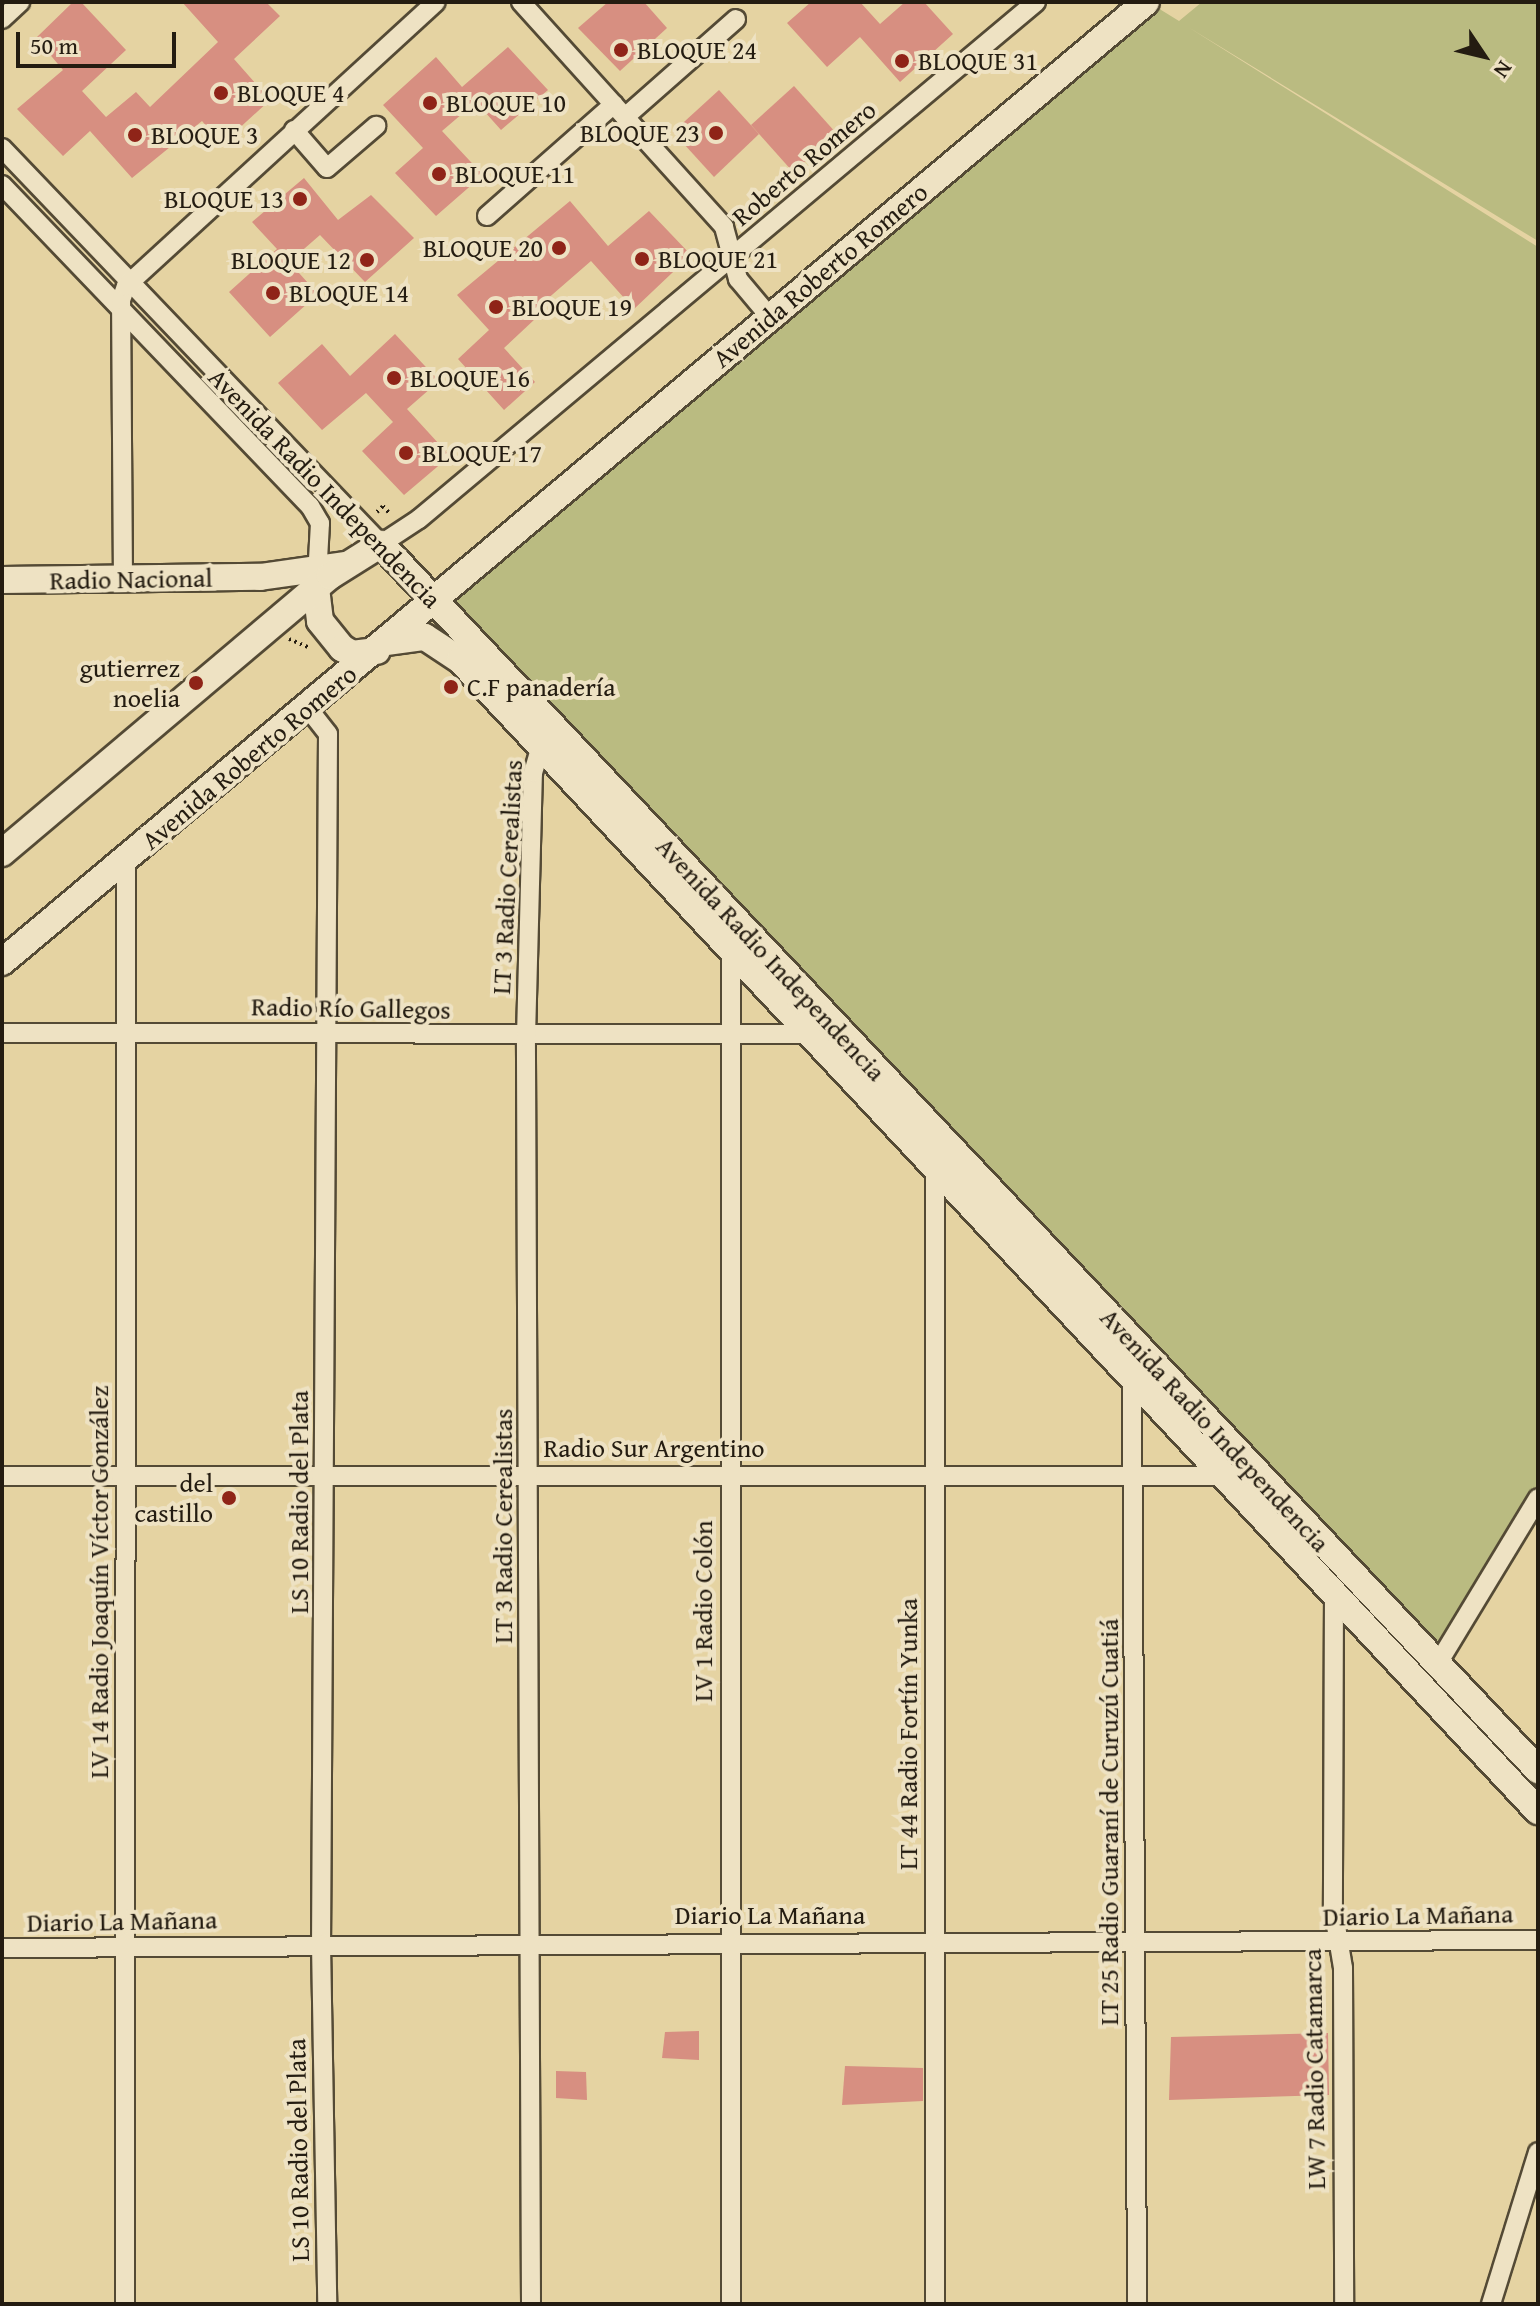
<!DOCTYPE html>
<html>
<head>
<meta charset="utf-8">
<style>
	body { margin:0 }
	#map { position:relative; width:1540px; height:2306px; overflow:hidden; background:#e5d3a2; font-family:"Gentium Book Plus",serif }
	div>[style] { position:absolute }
	.green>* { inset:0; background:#babb81 }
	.building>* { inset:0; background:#d78f81 }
	.path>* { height:4px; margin-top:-2px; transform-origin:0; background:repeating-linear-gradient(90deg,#241c11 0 2px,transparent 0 6px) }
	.roads { filter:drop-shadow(2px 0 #544a35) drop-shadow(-2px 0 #544a35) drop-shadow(0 2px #544a35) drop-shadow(0 -2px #544a35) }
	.street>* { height:18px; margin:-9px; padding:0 9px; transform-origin:9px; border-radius:9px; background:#eee2c3 }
	.secondary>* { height:26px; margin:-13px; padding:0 13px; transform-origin:13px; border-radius:13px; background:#eee2c3 }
	.dots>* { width:22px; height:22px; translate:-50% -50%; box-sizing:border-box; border:4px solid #eee2c3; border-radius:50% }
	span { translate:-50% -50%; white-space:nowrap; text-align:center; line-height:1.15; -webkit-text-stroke:8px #eee2c3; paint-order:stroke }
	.poi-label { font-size:26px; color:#241c11 }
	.left { translate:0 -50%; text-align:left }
	.right { translate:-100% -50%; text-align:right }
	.street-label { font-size:26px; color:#241c11 }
	.frame { position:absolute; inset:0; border:4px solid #241c11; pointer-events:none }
	.north { position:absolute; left:1444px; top:16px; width:80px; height:80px; -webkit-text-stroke:6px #eee2c3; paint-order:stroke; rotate:125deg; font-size:22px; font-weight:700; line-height:32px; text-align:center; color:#241c11 }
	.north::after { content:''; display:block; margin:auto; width:28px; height:36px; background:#241c11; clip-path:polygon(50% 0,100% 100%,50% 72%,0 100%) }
	.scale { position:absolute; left:16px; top:32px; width:160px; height:36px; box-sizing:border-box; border:4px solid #241c11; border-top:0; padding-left:10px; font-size:24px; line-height:28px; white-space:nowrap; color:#241c11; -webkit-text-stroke:6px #eee2c3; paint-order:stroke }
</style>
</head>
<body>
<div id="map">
	<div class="green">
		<div style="clip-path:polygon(1202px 2px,1538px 2px,1538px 241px,1188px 27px,1538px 247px,1538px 1497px,1437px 1659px,448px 604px,1153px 5px,1179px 21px)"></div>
	</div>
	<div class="building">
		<div style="clip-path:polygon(73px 2px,81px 2px,126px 50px,82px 91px,106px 117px,136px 92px,150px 107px,218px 42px,182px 2px,266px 2px,280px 16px,234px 59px,270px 100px,222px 144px,202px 121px,132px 178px,90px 131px,63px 156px,17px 109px,63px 70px,36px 38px)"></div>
		<div style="clip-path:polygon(608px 2px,644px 2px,667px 28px,620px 71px,578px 28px)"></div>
		<div style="clip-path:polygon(811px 2px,860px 2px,880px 24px,905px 2px,924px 2px,953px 34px,900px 82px,860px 37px,827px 67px,787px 23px)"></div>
		<div style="clip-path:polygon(508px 47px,548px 90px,501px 130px,476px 102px,442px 131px,483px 175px,436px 216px,395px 173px,423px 148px,383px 105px,436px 57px,462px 87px)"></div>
		<div style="clip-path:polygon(794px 86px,837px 134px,793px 172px,751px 125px)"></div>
		<div style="clip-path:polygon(719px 90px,759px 134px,714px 177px,673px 132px)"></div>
		<div style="clip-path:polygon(304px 178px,338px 220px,371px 195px,414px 238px,365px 282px,320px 235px,289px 262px,318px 294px,270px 337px,229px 292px,277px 249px,252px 222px)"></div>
		<div style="clip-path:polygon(570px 201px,608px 246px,649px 211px,691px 255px,634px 309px,591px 261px,530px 314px,535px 319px,504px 348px,535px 382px,504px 410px,458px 359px,489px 330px,457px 295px)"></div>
		<div style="clip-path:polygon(395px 334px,439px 381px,407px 409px,450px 456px,404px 495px,362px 451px,393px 422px,366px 393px,322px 430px,278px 383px,322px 344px,350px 376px)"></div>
		<div style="clip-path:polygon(699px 2031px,699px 2060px,662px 2058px,665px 2032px)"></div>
		<div style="clip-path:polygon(1328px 2033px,1329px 2095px,1169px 2100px,1171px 2037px)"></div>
		<div style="clip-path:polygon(845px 2066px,923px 2068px,923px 2101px,842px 2105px)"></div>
		<div style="clip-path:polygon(556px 2071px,586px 2072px,587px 2100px,556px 2098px)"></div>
	</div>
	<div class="path">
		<div style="left:377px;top:512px;width:8px;rotate:-45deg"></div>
		<div style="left:383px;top:506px;width:11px;rotate:49deg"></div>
		<div style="left:289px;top:639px;width:23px;rotate:23deg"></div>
	</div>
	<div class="roads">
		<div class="street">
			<div style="left:521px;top:2px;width:303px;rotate:47.9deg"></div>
			<div style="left:724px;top:227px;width:54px;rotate:74.9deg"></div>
			<div style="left:738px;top:279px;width:48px;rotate:50deg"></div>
			<div style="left:2px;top:19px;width:25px;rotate:-43deg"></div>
			<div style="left:625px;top:117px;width:148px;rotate:-41.4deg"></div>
			<div style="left:294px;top:130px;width:50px;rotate:49deg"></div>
			<div style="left:327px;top:168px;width:65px;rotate:-40.6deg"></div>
			<div style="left:2px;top:148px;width:548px;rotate:46.26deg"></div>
			<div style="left:381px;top:544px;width:45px;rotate:-33.3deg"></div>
			<div style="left:419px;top:519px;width:805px;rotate:-39.96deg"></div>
			<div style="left:2px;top:185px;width:445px;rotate:46.2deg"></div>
			<div style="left:310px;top:506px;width:20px;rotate:60deg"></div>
			<div style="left:320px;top:523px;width:55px;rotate:93.1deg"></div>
			<div style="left:487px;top:216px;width:169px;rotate:-41.4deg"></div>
			<div style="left:123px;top:581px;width:281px;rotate:-90.4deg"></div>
			<div style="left:121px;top:300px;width:15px;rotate:-70deg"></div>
			<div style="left:126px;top:286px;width:420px;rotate:-42.5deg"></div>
			<div style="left:307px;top:707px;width:34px;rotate:52deg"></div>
			<div style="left:328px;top:734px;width:1210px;rotate:90.33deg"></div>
			<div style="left:321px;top:1944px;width:360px;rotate:89deg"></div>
			<div style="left:2px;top:1033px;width:814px;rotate:0.07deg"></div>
			<div style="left:935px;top:1165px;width:1139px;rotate:90deg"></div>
			<div style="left:1132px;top:1375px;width:929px;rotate:89.69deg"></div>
			<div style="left:2px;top:1476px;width:1256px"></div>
			<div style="left:1334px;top:1593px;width:315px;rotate:90.2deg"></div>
			<div style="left:1333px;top:1908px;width:61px;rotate:80.5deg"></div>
			<div style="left:1343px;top:1968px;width:336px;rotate:89.8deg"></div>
			<div style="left:1437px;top:1665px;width:195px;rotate:-58.8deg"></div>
			<div style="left:2px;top:1948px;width:1536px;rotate:-0.3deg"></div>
			<div style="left:125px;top:2304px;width:1444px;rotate:-89.96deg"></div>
			<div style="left:531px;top:2304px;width:1267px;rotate:-90.23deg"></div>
			<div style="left:526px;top:1037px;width:264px;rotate:-88.5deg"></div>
			<div style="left:533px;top:773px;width:26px;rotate:-74deg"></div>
			<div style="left:731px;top:2304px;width:1359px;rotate:-90deg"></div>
			<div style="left:1491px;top:2304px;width:159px;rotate:-72.8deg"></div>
		</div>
		<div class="secondary">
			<div style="left:2px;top:580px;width:258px;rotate:-0.7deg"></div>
			<div style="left:260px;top:577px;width:85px;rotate:-8.1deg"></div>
			<div style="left:316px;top:588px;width:33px;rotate:83deg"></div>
			<div style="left:320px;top:621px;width:35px;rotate:51deg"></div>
			<div style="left:342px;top:648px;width:12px;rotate:31deg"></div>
			<div style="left:352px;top:654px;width:25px;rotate:-7deg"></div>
			<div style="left:388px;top:642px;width:37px;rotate:-8deg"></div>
			<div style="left:425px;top:637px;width:42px;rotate:33.3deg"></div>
			<div style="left:460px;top:660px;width:1577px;rotate:46.88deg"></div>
			<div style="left:2px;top:853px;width:429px;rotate:-40.2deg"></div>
			<div style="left:330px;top:576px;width:60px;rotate:-32.1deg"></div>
			<div style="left:381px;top:544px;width:1686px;rotate:46.66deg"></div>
			<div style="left:2px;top:962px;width:1493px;rotate:-40deg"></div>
		</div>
	</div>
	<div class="dots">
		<div style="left:621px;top:50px;background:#8f2418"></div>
		<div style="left:902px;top:61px;background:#8f2418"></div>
		<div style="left:221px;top:93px;background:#8f2418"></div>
		<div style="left:430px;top:103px;background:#8f2418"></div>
		<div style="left:716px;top:133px;background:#8f2418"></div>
		<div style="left:135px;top:135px;background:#8f2418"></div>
		<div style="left:439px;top:174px;background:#8f2418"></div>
		<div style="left:300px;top:199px;background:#8f2418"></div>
		<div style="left:559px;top:248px;background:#8f2418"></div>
		<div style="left:642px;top:259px;background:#8f2418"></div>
		<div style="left:367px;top:260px;background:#8f2418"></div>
		<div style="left:273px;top:293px;background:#8f2418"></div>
		<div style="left:496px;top:307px;background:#8f2418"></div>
		<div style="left:394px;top:378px;background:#8f2418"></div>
		<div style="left:406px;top:453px;background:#8f2418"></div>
		<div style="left:196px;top:683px;background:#8f2418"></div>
		<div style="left:451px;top:687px;background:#8f2418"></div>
		<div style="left:229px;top:1498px;background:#8f2418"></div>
	</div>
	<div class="poi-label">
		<span class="left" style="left:637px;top:50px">BLOQUE 24</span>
		<span class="left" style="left:918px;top:61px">BLOQUE 31</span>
		<span class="left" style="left:237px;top:93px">BLOQUE 4</span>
		<span class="left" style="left:446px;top:103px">BLOQUE 10</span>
		<span class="right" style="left:700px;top:133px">BLOQUE 23</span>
		<span class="left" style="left:151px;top:135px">BLOQUE 3</span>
		<span class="left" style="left:455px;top:174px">BLOQUE 11</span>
		<span class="right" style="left:284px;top:199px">BLOQUE 13</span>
		<span class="right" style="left:543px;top:248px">BLOQUE 20</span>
		<span class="left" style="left:658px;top:259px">BLOQUE 21</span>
		<span class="right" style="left:351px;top:260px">BLOQUE 12</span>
		<span class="left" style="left:289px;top:293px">BLOQUE 14</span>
		<span class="left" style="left:512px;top:307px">BLOQUE 19</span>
		<span class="left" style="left:410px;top:378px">BLOQUE 16</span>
		<span class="left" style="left:422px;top:453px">BLOQUE 17</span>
		<span class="right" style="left:180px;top:683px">gutierrez<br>noelia</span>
		<span class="left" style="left:467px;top:687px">C.F panadería</span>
		<span class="right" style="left:213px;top:1498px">del<br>castillo</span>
	</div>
	<div class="street-label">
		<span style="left:804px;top:163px;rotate:-40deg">Roberto Romero</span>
		<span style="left:820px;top:275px;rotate:-40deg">Avenida Roberto Romero</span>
		<span style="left:325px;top:488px;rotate:46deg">Avenida Radio Independencia</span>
		<span style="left:131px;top:579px;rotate:-1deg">Radio Nacional</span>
		<span style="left:249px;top:757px;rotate:-40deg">Avenida Roberto Romero</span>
		<span style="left:507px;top:877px;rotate:-87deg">LT 3 Radio Cerealistas</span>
		<span style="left:771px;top:959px;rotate:47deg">Avenida Radio Independencia</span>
		<span style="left:351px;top:1008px;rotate:1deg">Radio Río Gallegos</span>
		<span style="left:1215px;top:1430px;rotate:47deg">Avenida Radio Independencia</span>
		<span style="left:654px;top:1448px">Radio Sur Argentino</span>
		<span style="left:299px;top:1502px;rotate:-90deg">LS 10 Radio del Plata</span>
		<span style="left:503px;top:1526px;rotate:-90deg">LT 3 Radio Cerealistas</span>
		<span style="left:99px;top:1582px;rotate:-90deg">LV 14 Radio Joaquín Víctor González</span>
		<span style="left:703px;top:1611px;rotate:-90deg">LV 1 Radio Colón</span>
		<span style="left:908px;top:1734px;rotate:-90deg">LT 44 Radio Fortín Yunka</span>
		<span style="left:1109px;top:1822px;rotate:-90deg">LT 25 Radio Guaraní de Curuzú Cuatiá</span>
		<span style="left:770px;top:1915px">Diario La Mañana</span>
		<span style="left:1418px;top:1915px;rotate:-1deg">Diario La Mañana</span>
		<span style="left:122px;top:1921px;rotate:-1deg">Diario La Mañana</span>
		<span style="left:1314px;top:2069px;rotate:-91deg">LW 7 Radio Catamarca</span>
		<span style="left:298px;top:2150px;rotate:-91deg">LS 10 Radio del Plata</span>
	</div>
	<div class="frame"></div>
	<div class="north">N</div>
	<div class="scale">50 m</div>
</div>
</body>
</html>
